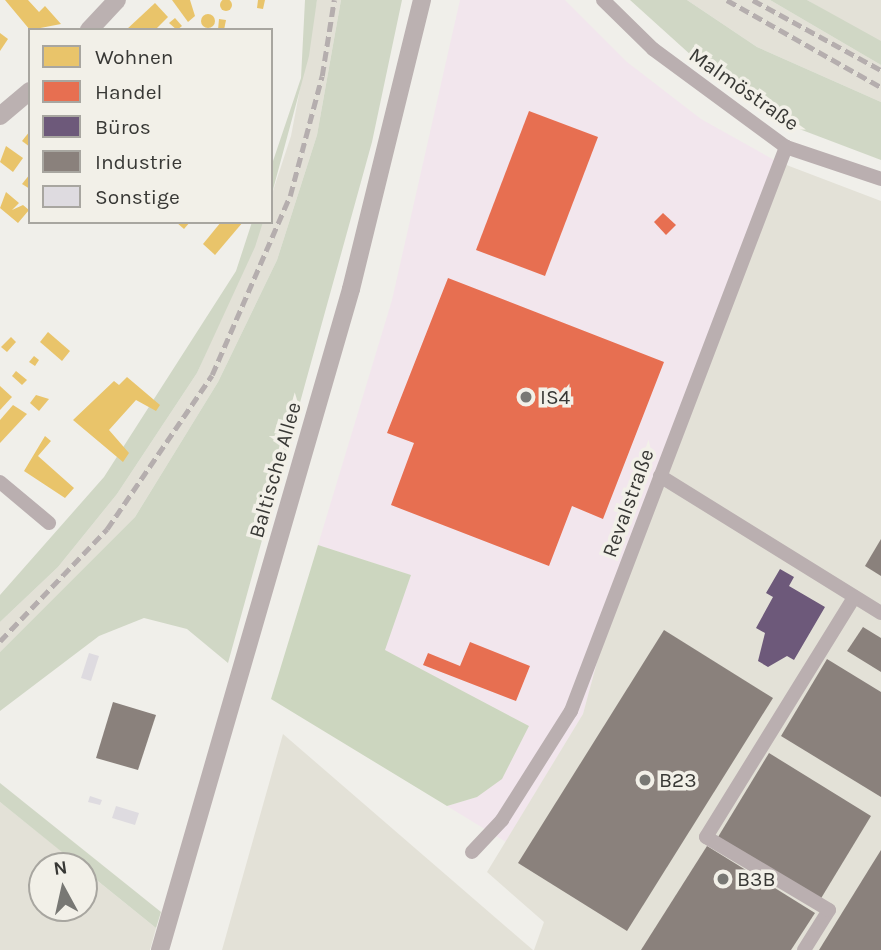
<!DOCTYPE html>
<html>
<head>
<meta charset="utf-8">
<style>
	body { margin:0 }
	#map { position:relative; width:881px; height:950px; overflow:hidden; background:#f0efea; font-family:Karla,sans-serif }
	div>[style] { position:absolute }
	.commercial>* { inset:0; background:#f2e6ed }
	.built>* { inset:0; background:#e3e1d7 }
	.green>* { inset:0; background:#d0d7c5 }
	.forest>* { inset:0; background:#ccd6bf }
	.homes>* { inset:0; background:#e9c46a }
	.round { border-radius:50% }
	.shops>* { inset:0; background:#e76f51 }
	.offices>* { inset:0; background:#6d597a }
	.industry>* { inset:0; background:#8a817c }
	.building>* { inset:0; background:#dedbe0 }
	.minor>* { height:14px; margin:-7px; padding:0 7px; transform-origin:7px; border-radius:7px; background:#baafb0 }
	.major>* { height:18px; margin:-9px; padding:0 9px; transform-origin:9px; border-radius:9px; background:#bbb1b1 }
	.rail>* { height:4.5px; margin-top:-2.25px; transform-origin:0; background:repeating-linear-gradient(90deg,#b5aeae 0 10px,transparent 0 15px) }
	.dots>* { width:19px; height:19px; translate:-50% -50%; box-sizing:border-box; border:4px solid #f2f0e8; border-radius:50% }
	span { translate:-50% -50%; white-space:nowrap; text-align:center; line-height:1.15; -webkit-text-stroke:7px #f2f0e8; paint-order:stroke }
	.street-label { font-size:21px; color:#383835 }
	.poi-label { font-size:21px; color:#383835 }
	.left { translate:0 -50%; text-align:left }
	.legend { position:absolute; left:28px; top:28px; width:245px; height:196px; box-sizing:border-box; background:#f2f0e8; border:2px solid #a8a6a0; margin:0; padding:9px 12px; list-style:none; font-size:21px; color:#383835 }
	.legend li { display:flex; align-items:center; gap:14px; height:35px }
	.legend b { width:35px; border:2px solid #a8a6a0 }
	.north { position:absolute; left:28px; top:852px; width:70px; height:70px; box-sizing:border-box; background:#f2f0e8; border:2px solid #a8a6a0; border-radius:50%; rotate:352deg; font-size:19px; font-weight:700; line-height:28px; text-align:center; color:#383835 }
	.north::after { content:''; display:block; margin:auto; width:24px; height:32px; background:#787874; clip-path:polygon(50% 0,100% 100%,50% 72%,0 100%) }
</style>
</head>
<body>
<div id="map">
	<div class="commercial">
		<div style="clip-path:polygon(460px 0,565px 0,627px 62px,701px 119px,776px 161px,613px 603px,583px 714px,506px 842px,447px 806px,477px 797px,529px 726px,384px 650px,411px 575px,318px 545px,392px 300px)"></div>
	</div>
	<div class="built">
		<div style="clip-path:polygon(317px 0,341px 0,317px 135px,277px 260px,218px 382px,135px 517px,0 652px,0 622px,58px 567px,117px 494px,197px 373px,263px 222px,271px 222px,271px 197px,291px 136px)"></div>
		<div style="clip-path:polygon(687px 0,770px 0,881px 65px,881px 102px,757px 47px)"></div>
		<div style="clip-path:polygon(807px 0,881px 0,881px 42px,869px 37px)"></div>
		<div style="clip-path:polygon(776px 161px,881px 201px,881px 950px,534px 950px,544px 922px,487px 872px,583px 714px,613px 603px)"></div>
		<div style="clip-path:polygon(283px 734px,533px 950px,222px 950px)"></div>
		<div style="clip-path:polygon(0 802px,80px 866px,42px 866px,42px 908px,84px 908px,84px 870px,156px 928px,150px 950px,0 950px)"></div>
	</div>
	<div class="green">
		<div style="clip-path:polygon(305px 0,317px 0,309px 56px,271px 197px,271px 167px,301px 78px)"></div>
		<div style="clip-path:polygon(341px 0,402px 0,372px 142px,228px 663px,187px 629px,144px 618px,99px 636px,0 711px,0 652px,135px 517px,218px 382px,277px 260px,317px 135px)"></div>
		<div style="clip-path:polygon(630px 0,687px 0,757px 47px,881px 102px,881px 160px,794px 127px,723px 84px)"></div>
		<div style="clip-path:polygon(770px 0,807px 0,881px 41px,881px 65px)"></div>
		<div style="clip-path:polygon(252px 222px,263px 222px,255px 247px,197px 373px,117px 494px,58px 567px,0 622px,0 595px,104px 477px,236px 271px)"></div>
		<div style="clip-path:polygon(0 783px,161px 912px,156px 928px,0 802px)"></div>
	</div>
	<div class="forest">
		<div style="clip-path:polygon(318px 545px,411px 575px,385px 650px,529px 726px,502px 779px,477px 797px,447px 806px,271px 699px)"></div>
	</div>
	<div class="homes">
		<div class="round" style="left:220px;top:-1px;width:12px;height:12px"></div>
		<div style="clip-path:polygon(5px 0,28px 0,39px 12px,45px 6px,61px 24px,30px 30px)"></div>
		<div style="clip-path:polygon(172px 0,190px 0,195px 16px,188px 22px)"></div>
		<div style="clip-path:polygon(258px 0,265px 0,263px 9px,257px 8px)"></div>
		<div style="clip-path:polygon(155px 3px,168px 17px,155px 30px,126px 30px)"></div>
		<div class="round" style="left:201px;top:14px;width:14px;height:14px"></div>
		<div style="clip-path:polygon(175px 18px,182px 26px,177px 30px,169px 23px)"></div>
		<div style="clip-path:polygon(219px 19px,226px 20px,224px 30px,218px 30px)"></div>
		<div style="clip-path:polygon(0 33px,8px 39px,0 51px)"></div>
		<div style="clip-path:polygon(30px 131px,30px 147px,22px 141px)"></div>
		<div style="clip-path:polygon(6px 146px,23px 158px,13px 172px,0 162px)"></div>
		<div style="clip-path:polygon(30px 174px,30px 189px,22px 184px)"></div>
		<div style="clip-path:polygon(6px 192px,19px 203px,12px 210px,23px 205px,29px 210px,18px 223px,0 208px)"></div>
		<div style="clip-path:polygon(176px 222px,190px 222px,184px 229px)"></div>
		<div style="clip-path:polygon(221px 222px,243px 222px,215px 255px,203px 244px)"></div>
		<div style="clip-path:polygon(48px 332px,70px 351px,62px 361px,40px 342px)"></div>
		<div style="clip-path:polygon(11px 337px,16px 342px,7px 352px,1px 347px)"></div>
		<div style="clip-path:polygon(34px 356px,39px 360px,35px 366px,29px 362px)"></div>
		<div style="clip-path:polygon(16px 371px,27px 380px,22px 385px,12px 376px)"></div>
		<div style="clip-path:polygon(127px 377px,160px 405px,156px 411px,136px 400px,109px 430px,129px 453px,123px 462px,73px 420px,114px 381px,119px 385px)"></div>
		<div style="clip-path:polygon(0 386px,12px 397px,0 410px)"></div>
		<div style="clip-path:polygon(36px 395px,49px 399px,39px 411px,30px 403px)"></div>
		<div style="clip-path:polygon(13px 405px,27px 414px,0 443px,0 420px)"></div>
		<div style="clip-path:polygon(45px 436px,51px 441px,38px 456px,74px 488px,65px 498px,24px 471px)"></div>
	</div>
	<div class="shops">
		<div style="clip-path:polygon(529px 111px,598px 137px,545px 276px,476px 250px)"></div>
		<div style="clip-path:polygon(663px 213px,676px 225px,666px 235px,654px 222px)"></div>
		<div style="clip-path:polygon(448px 278px,664px 362px,603px 519px,572px 506px,549px 566px,391px 505px,414px 443px,387px 433px)"></div>
		<div style="clip-path:polygon(470px 642px,530px 666px,516px 701px,423px 665px,428px 653px,460px 666px)"></div>
	</div>
	<div class="offices">
		<div style="clip-path:polygon(780px 569px,794px 577px,789px 586px,825px 607px,794px 660px,787px 656px,768px 667px,758px 661px,765px 633px,756px 628px,773px 597px,766px 593px)"></div>
	</div>
	<div class="industry">
		<div style="clip-path:polygon(881px 539px,881px 576px,865px 566px)"></div>
		<div style="clip-path:polygon(863px 627px,881px 638px,881px 672px,847px 651px)"></div>
		<div style="clip-path:polygon(664px 630px,773px 698px,627px 931px,518px 863px)"></div>
		<div style="clip-path:polygon(827px 659px,881px 692px,881px 797px,781px 736px)"></div>
		<div style="clip-path:polygon(113px 702px,156px 715px,138px 770px,96px 758px)"></div>
		<div style="clip-path:polygon(769px 753px,871px 816px,820px 900px,718px 837px)"></div>
		<div style="clip-path:polygon(707px 846px,815px 913px,791px 950px,641px 950px)"></div>
		<div style="clip-path:polygon(881px 850px,881px 950px,819px 950px,871px 866px)"></div>
	</div>
	<div class="building">
		<div style="clip-path:polygon(89px 653px,99px 656px,91px 681px,81px 678px)"></div>
		<div style="clip-path:polygon(90px 796px,102px 800px,100px 805px,88px 802px)"></div>
		<div style="clip-path:polygon(116px 806px,139px 813px,135px 825px,112px 818px)"></div>
	</div>
	<div class="minor">
		<div style="left:603px;top:0;width:70px;rotate:44.4deg"></div>
		<div style="left:653px;top:49px;width:165px;rotate:36.4deg"></div>
		<div style="left:786px;top:147px;width:100px;rotate:18.6deg"></div>
		<div style="left:660px;top:476px;width:260px;rotate:31.8deg"></div>
		<div style="left:0;top:482px;width:64px;rotate:39.9deg"></div>
		<div style="left:472px;top:852px;width:44px;rotate:-46.8deg"></div>
		<div style="left:502px;top:820px;width:129px;rotate:-57.7deg"></div>
		<div style="left:571px;top:711px;width:604px;rotate:-69.13deg"></div>
		<div style="left:804px;top:950px;width:47px;rotate:-58deg"></div>
		<div style="left:829px;top:910px;width:143px;rotate:-149.3deg"></div>
		<div style="left:706px;top:837px;width:282px;rotate:-58.3deg"></div>
	</div>
	<div class="major">
		<div style="left:89px;top:30px;width:41px;rotate:-47deg"></div>
		<div style="left:0;top:116px;width:39px;rotate:-40deg"></div>
		<div style="left:160px;top:950px;width:688px;rotate:-73.88deg"></div>
		<div style="left:351px;top:289px;width:298px;rotate:-76.2deg"></div>
	</div>
	<div class="rail">
		<div style="left:727px;top:0;width:177px;rotate:29.5deg"></div>
		<div style="left:753px;top:0;width:146px;rotate:28.7deg"></div>
		<div style="left:0;top:641px;width:155px;rotate:-46.3deg"></div>
		<div style="left:107px;top:529px;width:186px;rotate:-55.7deg"></div>
		<div style="left:212px;top:375px;width:195px;rotate:-66.5deg"></div>
		<div style="left:290px;top:196px;width:124px;rotate:-75.1deg"></div>
		<div style="left:322px;top:76px;width:77px;rotate:-81deg"></div>
	</div>
	<div class="dots">
		<div style="left:526px;top:397px;background:#787874"></div>
		<div style="left:645px;top:780px;background:#787874"></div>
		<div style="left:723px;top:879px;background:#787874"></div>
	</div>
	<div class="street-label">
		<span style="left:744px;top:89px;rotate:35deg">Malmöstraße</span>
		<span style="left:275px;top:470px;rotate:-74deg">Baltische Allee</span>
		<span style="left:628px;top:503px;rotate:-70deg">Revalstraße</span>
	</div>
	<div class="poi-label">
		<span class="left" style="left:540px;top:397px">IS4</span>
		<span class="left" style="left:659px;top:780px">B23</span>
		<span class="left" style="left:737px;top:879px">B3B</span>
	</div>
	<ul class="legend">
	<li><b style="height:19px;background:#e9c46a"></b>Wohnen</li>
	<li><b style="height:19px;background:#e76f51"></b>Handel</li>
	<li><b style="height:19px;background:#6d597a"></b>Büros</li>
	<li><b style="height:19px;background:#8a817c"></b>Industrie</li>
	<li><b style="height:19px;background:#dedbe0"></b>Sonstige</li>
	</ul>
	<div class="north">N</div>
</div>
</body>
</html>
